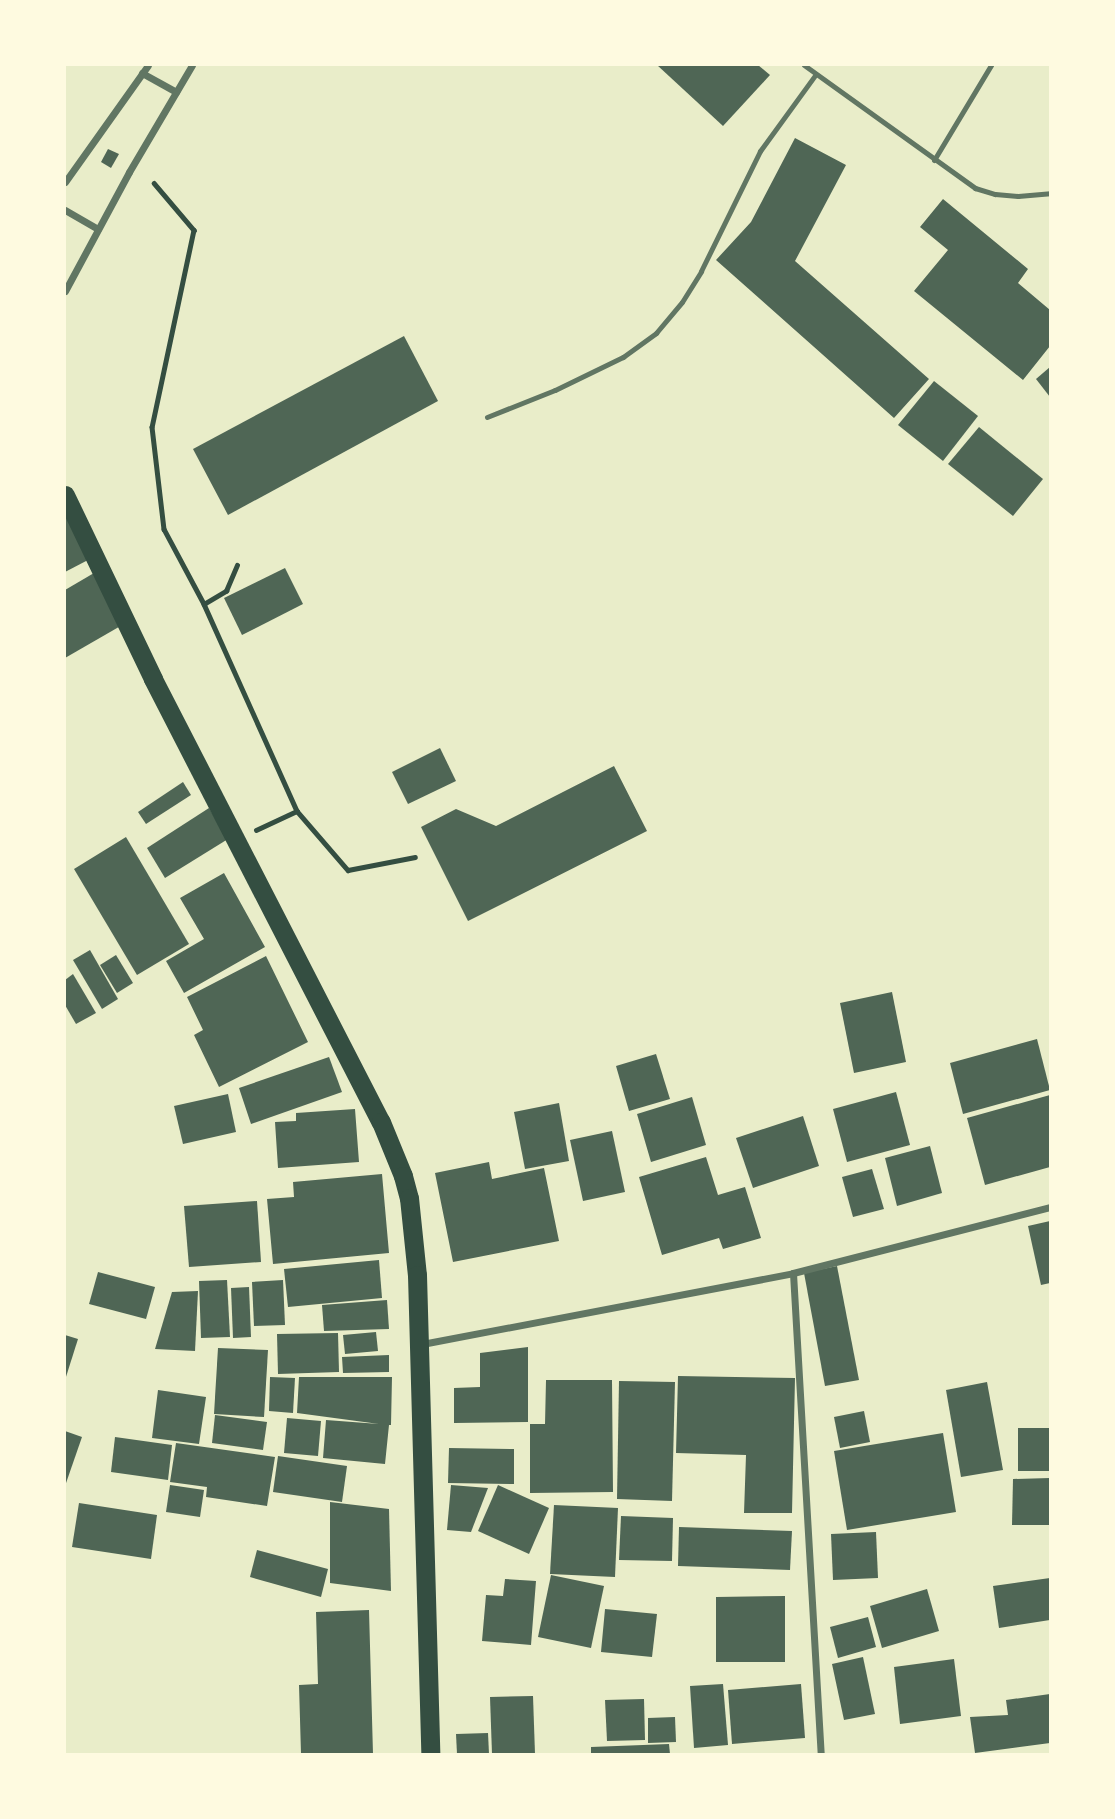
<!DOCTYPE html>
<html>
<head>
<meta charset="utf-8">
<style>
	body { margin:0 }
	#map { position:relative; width:1115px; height:1819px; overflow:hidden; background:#e9edc9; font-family:Literata,serif }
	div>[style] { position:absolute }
	.building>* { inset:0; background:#4f6655 }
	.path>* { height:4.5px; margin:-2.25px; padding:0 2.25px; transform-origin:2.25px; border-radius:2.25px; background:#344e41 }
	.service>* { height:5px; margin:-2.5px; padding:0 2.5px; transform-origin:2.5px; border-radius:2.5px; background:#617663 }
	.minor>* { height:7px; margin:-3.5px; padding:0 3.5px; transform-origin:3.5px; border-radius:3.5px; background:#617663 }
	.trunk>* { height:19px; margin:-9.5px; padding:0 9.5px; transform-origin:9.5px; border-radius:9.5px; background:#344e41 }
	span { translate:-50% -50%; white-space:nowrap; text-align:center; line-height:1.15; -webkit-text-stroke:7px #fefae0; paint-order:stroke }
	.frame { position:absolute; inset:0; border:66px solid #fefae0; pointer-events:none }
</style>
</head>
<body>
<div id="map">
	<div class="building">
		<div style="clip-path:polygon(657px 65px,758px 65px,770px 75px,723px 126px)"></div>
		<div style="clip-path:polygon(795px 138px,846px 165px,795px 261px,929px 379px,894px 418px,716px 260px,751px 222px)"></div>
		<div style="clip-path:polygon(108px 149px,119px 154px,111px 168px,101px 162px)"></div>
		<div style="clip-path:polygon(943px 199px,1028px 269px,1018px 283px,1050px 310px,1050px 346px,1023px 380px,914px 291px,948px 250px,920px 227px)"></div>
		<div style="clip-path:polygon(404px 336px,438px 401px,228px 515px,193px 449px)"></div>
		<div style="clip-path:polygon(1050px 367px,1050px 397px,1036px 379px)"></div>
		<div style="clip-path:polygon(934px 381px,978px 416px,943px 461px,898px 425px)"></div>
		<div style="clip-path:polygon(979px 427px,1043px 479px,1013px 516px,948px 464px)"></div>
		<div style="clip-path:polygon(65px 513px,88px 560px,65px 572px)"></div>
		<div style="clip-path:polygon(285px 568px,303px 604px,242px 635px,224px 598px)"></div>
		<div style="clip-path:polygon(94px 573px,124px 624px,65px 658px,65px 590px)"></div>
		<div style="clip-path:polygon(440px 748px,456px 781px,408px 804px,392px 772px)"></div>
		<div style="clip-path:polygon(614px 766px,647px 831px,468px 921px,421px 827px,456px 809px,496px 826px)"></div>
		<div style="clip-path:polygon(183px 782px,191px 795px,146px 824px,138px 812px)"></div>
		<div style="clip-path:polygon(209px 808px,228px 839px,165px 878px,147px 848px)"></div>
		<div style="clip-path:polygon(126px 837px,189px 944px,137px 975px,74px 869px)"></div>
		<div style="clip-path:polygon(224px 873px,265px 947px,184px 993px,166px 961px,204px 939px,180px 898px)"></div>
		<div style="clip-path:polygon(90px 950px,118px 999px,102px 1009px,73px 960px)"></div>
		<div style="clip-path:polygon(116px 955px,133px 983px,117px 993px,100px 965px)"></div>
		<div style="clip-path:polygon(266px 956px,308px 1042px,219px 1087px,194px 1035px,203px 1030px,187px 997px)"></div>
		<div style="clip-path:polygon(73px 974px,96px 1013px,76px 1024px,65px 1005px,65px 980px)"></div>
		<div style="clip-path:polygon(892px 992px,906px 1062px,854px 1073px,840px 1003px)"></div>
		<div style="clip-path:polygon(1037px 1039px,1050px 1090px,963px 1114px,950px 1063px)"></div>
		<div style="clip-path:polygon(656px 1054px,670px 1099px,629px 1111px,616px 1066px)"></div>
		<div style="clip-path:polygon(329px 1057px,342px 1092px,251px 1124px,239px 1088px)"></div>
		<div style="clip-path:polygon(896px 1092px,910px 1145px,847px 1162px,833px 1109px)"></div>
		<div style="clip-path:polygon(228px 1094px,236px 1132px,183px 1144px,174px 1106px)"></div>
		<div style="clip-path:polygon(1050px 1095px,1050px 1167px,985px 1185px,967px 1118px)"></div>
		<div style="clip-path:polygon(692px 1097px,706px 1145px,651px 1162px,637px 1114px)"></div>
		<div style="clip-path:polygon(559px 1103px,569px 1161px,525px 1169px,514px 1112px)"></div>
		<div style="clip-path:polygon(355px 1109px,359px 1162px,278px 1168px,275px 1122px,296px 1121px,296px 1113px)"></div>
		<div style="clip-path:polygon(803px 1116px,819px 1166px,753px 1188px,736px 1138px)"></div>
		<div style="clip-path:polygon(612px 1131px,625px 1192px,583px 1201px,570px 1140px)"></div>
		<div style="clip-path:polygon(930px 1146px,942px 1193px,897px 1206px,885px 1158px)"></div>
		<div style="clip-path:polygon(706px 1157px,718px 1195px,745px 1187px,761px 1238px,723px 1249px,719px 1238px,662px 1255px,639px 1177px)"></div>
		<div style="clip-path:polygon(489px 1162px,492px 1179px,544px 1168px,559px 1241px,453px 1262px,435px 1173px)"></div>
		<div style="clip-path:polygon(872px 1169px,884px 1209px,853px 1217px,842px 1177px)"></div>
		<div style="clip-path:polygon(382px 1174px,389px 1253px,273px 1264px,267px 1199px,294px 1197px,293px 1182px)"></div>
		<div style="clip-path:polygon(257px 1201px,261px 1262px,189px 1267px,184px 1206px)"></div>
		<div style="clip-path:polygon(1050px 1221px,1050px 1283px,1041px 1285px,1028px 1226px)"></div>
		<div style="clip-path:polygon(379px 1260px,382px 1298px,288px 1307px,284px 1269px)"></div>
		<div style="clip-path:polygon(837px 1266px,859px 1380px,825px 1386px,804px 1273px)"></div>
		<div style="clip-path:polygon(98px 1272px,155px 1287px,146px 1319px,89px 1304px)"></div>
		<div style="clip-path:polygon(227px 1280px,230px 1337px,201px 1338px,199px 1281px)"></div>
		<div style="clip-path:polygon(283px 1280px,285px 1325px,254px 1326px,252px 1282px)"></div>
		<div style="clip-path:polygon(249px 1287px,251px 1337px,233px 1338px,231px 1288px)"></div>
		<div style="clip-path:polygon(198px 1291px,195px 1351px,155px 1349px,172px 1292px)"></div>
		<div style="clip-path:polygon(387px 1300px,389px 1329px,324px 1331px,322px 1305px)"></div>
		<div style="clip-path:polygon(376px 1332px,378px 1351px,345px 1354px,343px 1335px)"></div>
		<div style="clip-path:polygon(338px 1333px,339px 1372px,278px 1374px,277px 1334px)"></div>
		<div style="clip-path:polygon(65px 1335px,78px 1339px,65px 1380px)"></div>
		<div style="clip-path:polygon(528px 1347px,528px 1422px,454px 1423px,454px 1388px,480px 1387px,480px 1353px)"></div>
		<div style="clip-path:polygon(218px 1348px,268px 1350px,264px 1417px,214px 1414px)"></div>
		<div style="clip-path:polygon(389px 1355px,389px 1372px,343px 1373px,342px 1357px)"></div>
		<div style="clip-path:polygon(678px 1376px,795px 1378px,792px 1513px,744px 1513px,746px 1455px,676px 1453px)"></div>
		<div style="clip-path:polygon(270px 1377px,295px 1378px,293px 1413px,269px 1411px)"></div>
		<div style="clip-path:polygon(299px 1377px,392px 1377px,391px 1425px,389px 1425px,385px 1464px,323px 1458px,326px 1420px,379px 1424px,297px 1413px)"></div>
		<div style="clip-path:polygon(546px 1380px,612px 1380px,613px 1492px,530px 1493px,530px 1424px,545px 1424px)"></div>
		<div style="clip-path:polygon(619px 1381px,675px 1382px,672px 1501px,617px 1499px)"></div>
		<div style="clip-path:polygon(987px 1382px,1003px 1470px,961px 1477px,946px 1390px)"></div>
		<div style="clip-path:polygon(158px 1390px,206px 1397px,199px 1444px,152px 1438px)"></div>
		<div style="clip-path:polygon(864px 1411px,870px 1442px,840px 1448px,834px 1417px)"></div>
		<div style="clip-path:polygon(215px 1415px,267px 1422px,263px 1450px,212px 1443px)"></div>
		<div style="clip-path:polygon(287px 1418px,321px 1421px,318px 1456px,284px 1453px)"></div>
		<div style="clip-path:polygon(1018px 1428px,1050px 1428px,1050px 1471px,1018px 1471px)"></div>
		<div style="clip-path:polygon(65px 1431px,82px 1437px,65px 1486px)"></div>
		<div style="clip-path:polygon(943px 1433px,956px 1512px,847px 1530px,834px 1451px)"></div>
		<div style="clip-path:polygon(115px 1437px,172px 1445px,168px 1480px,111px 1472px)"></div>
		<div style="clip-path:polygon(176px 1443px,275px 1457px,267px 1506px,206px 1497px,207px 1487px,170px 1482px)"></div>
		<div style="clip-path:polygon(449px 1448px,514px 1449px,514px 1484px,448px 1483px)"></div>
		<div style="clip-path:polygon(278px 1456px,347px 1466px,342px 1502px,273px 1492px)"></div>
		<div style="clip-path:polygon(1050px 1478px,1049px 1525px,1012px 1525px,1013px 1479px)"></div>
		<div style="clip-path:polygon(170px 1485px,204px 1490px,200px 1517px,166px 1512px)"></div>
		<div style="clip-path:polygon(451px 1485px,488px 1488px,471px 1532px,447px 1530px)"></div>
		<div style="clip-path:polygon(498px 1485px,549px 1508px,529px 1554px,478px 1531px)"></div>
		<div style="clip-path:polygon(330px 1502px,389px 1509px,391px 1591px,330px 1583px)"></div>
		<div style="clip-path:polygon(79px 1503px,157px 1515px,151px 1559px,72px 1547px)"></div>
		<div style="clip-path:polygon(554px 1505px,618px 1508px,615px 1577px,550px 1574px)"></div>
		<div style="clip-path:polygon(621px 1516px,673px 1518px,672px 1561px,619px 1560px)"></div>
		<div style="clip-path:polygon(679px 1527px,792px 1531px,790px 1570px,678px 1566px)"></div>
		<div style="clip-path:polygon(876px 1532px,878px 1578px,833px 1580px,831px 1534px)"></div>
		<div style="clip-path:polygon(257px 1550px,328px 1569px,321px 1597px,250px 1577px)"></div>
		<div style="clip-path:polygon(551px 1575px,604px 1586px,591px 1648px,538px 1637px)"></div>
		<div style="clip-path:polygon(1050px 1578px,1050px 1620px,999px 1628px,993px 1586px)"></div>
		<div style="clip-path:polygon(505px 1579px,536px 1581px,531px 1645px,482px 1641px,486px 1595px,503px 1596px)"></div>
		<div style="clip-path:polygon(927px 1589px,939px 1631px,882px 1648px,870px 1606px)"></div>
		<div style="clip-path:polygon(785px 1596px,785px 1662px,716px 1662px,716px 1597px)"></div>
		<div style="clip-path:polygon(605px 1609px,657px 1614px,652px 1657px,601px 1652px)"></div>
		<div style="clip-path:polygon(369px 1610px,373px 1754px,301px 1754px,299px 1685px,318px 1684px,316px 1612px)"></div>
		<div style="clip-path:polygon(868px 1617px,876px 1647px,838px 1658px,830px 1627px)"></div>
		<div style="clip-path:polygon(863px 1657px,875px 1714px,844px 1720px,832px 1664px)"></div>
		<div style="clip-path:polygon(954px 1659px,961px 1716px,900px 1724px,894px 1667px)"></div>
		<div style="clip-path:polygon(723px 1684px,728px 1745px,694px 1748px,690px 1686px)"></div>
		<div style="clip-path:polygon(801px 1684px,805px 1738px,732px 1744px,728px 1690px)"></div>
		<div style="clip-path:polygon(1050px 1694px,1050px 1743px,975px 1753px,970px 1717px,1008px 1715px,1006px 1700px)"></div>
		<div style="clip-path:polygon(533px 1696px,535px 1754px,492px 1754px,490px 1697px)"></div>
		<div style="clip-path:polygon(644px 1699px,645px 1740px,607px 1741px,605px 1700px)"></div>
		<div style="clip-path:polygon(675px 1717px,676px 1742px,648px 1743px,648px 1718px)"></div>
		<div style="clip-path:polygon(488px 1733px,489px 1754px,457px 1754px,456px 1734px)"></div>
		<div style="clip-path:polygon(669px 1744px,670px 1754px,591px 1754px,591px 1747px)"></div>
	</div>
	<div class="path">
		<div style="left:154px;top:183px;width:62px;rotate:49.6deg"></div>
		<div style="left:194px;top:230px;width:201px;rotate:102deg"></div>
		<div style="left:152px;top:427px;width:103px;rotate:83.3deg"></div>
		<div style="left:164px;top:529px;width:85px;rotate:61.9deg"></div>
		<div style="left:204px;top:604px;width:227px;rotate:65.8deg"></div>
		<div style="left:297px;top:811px;width:78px;rotate:49.2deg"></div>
		<div style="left:348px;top:870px;width:68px;rotate:-11deg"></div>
		<div style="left:204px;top:604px;width:26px;rotate:-31deg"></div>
		<div style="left:226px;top:591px;width:28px;rotate:-67deg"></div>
		<div style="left:256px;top:830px;width:45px;rotate:-24.9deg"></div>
	</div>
	<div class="service">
		<div style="left:804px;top:65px;width:211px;rotate:35.7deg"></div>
		<div style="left:975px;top:188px;width:21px;rotate:17deg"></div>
		<div style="left:995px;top:194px;width:23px;rotate:5deg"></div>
		<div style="left:1018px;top:196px;width:32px;rotate:-5deg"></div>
		<div style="left:934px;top:160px;width:111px;rotate:-59deg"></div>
		<div style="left:487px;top:417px;width:73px;rotate:-21.7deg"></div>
		<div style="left:555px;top:390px;width:76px;rotate:-25.9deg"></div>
		<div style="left:623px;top:357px;width:41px;rotate:-36deg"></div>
		<div style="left:656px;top:333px;width:40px;rotate:-50deg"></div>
		<div style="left:682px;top:302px;width:36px;rotate:-58deg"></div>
		<div style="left:701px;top:271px;width:134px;rotate:-63.8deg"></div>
		<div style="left:760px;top:151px;width:95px;rotate:-54deg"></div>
	</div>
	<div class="minor">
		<div style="left:142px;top:73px;width:39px;rotate:29deg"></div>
		<div style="left:65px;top:182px;width:143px;rotate:-54.6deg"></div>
		<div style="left:65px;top:210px;width:38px;rotate:30deg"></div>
		<div style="left:65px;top:291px;width:135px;rotate:-61.7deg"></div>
		<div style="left:129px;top:172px;width:124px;rotate:-59.5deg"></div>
		<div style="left:793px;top:1273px;width:482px;rotate:86.7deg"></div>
		<div style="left:422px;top:1344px;width:378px;rotate:-10.8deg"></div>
		<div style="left:793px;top:1273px;width:265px;rotate:-14.4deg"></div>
	</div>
	<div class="trunk">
		<div style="left:65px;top:495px;width:204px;rotate:64.4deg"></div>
		<div style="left:153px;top:679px;width:498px;rotate:62.8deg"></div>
		<div style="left:381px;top:1122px;width:58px;rotate:67.8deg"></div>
		<div style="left:403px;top:1176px;width:23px;rotate:75deg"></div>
		<div style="left:409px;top:1198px;width:77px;rotate:84.1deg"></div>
		<div style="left:417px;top:1275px;width:479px;rotate:88.4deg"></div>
	</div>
	<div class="frame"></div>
</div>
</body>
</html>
